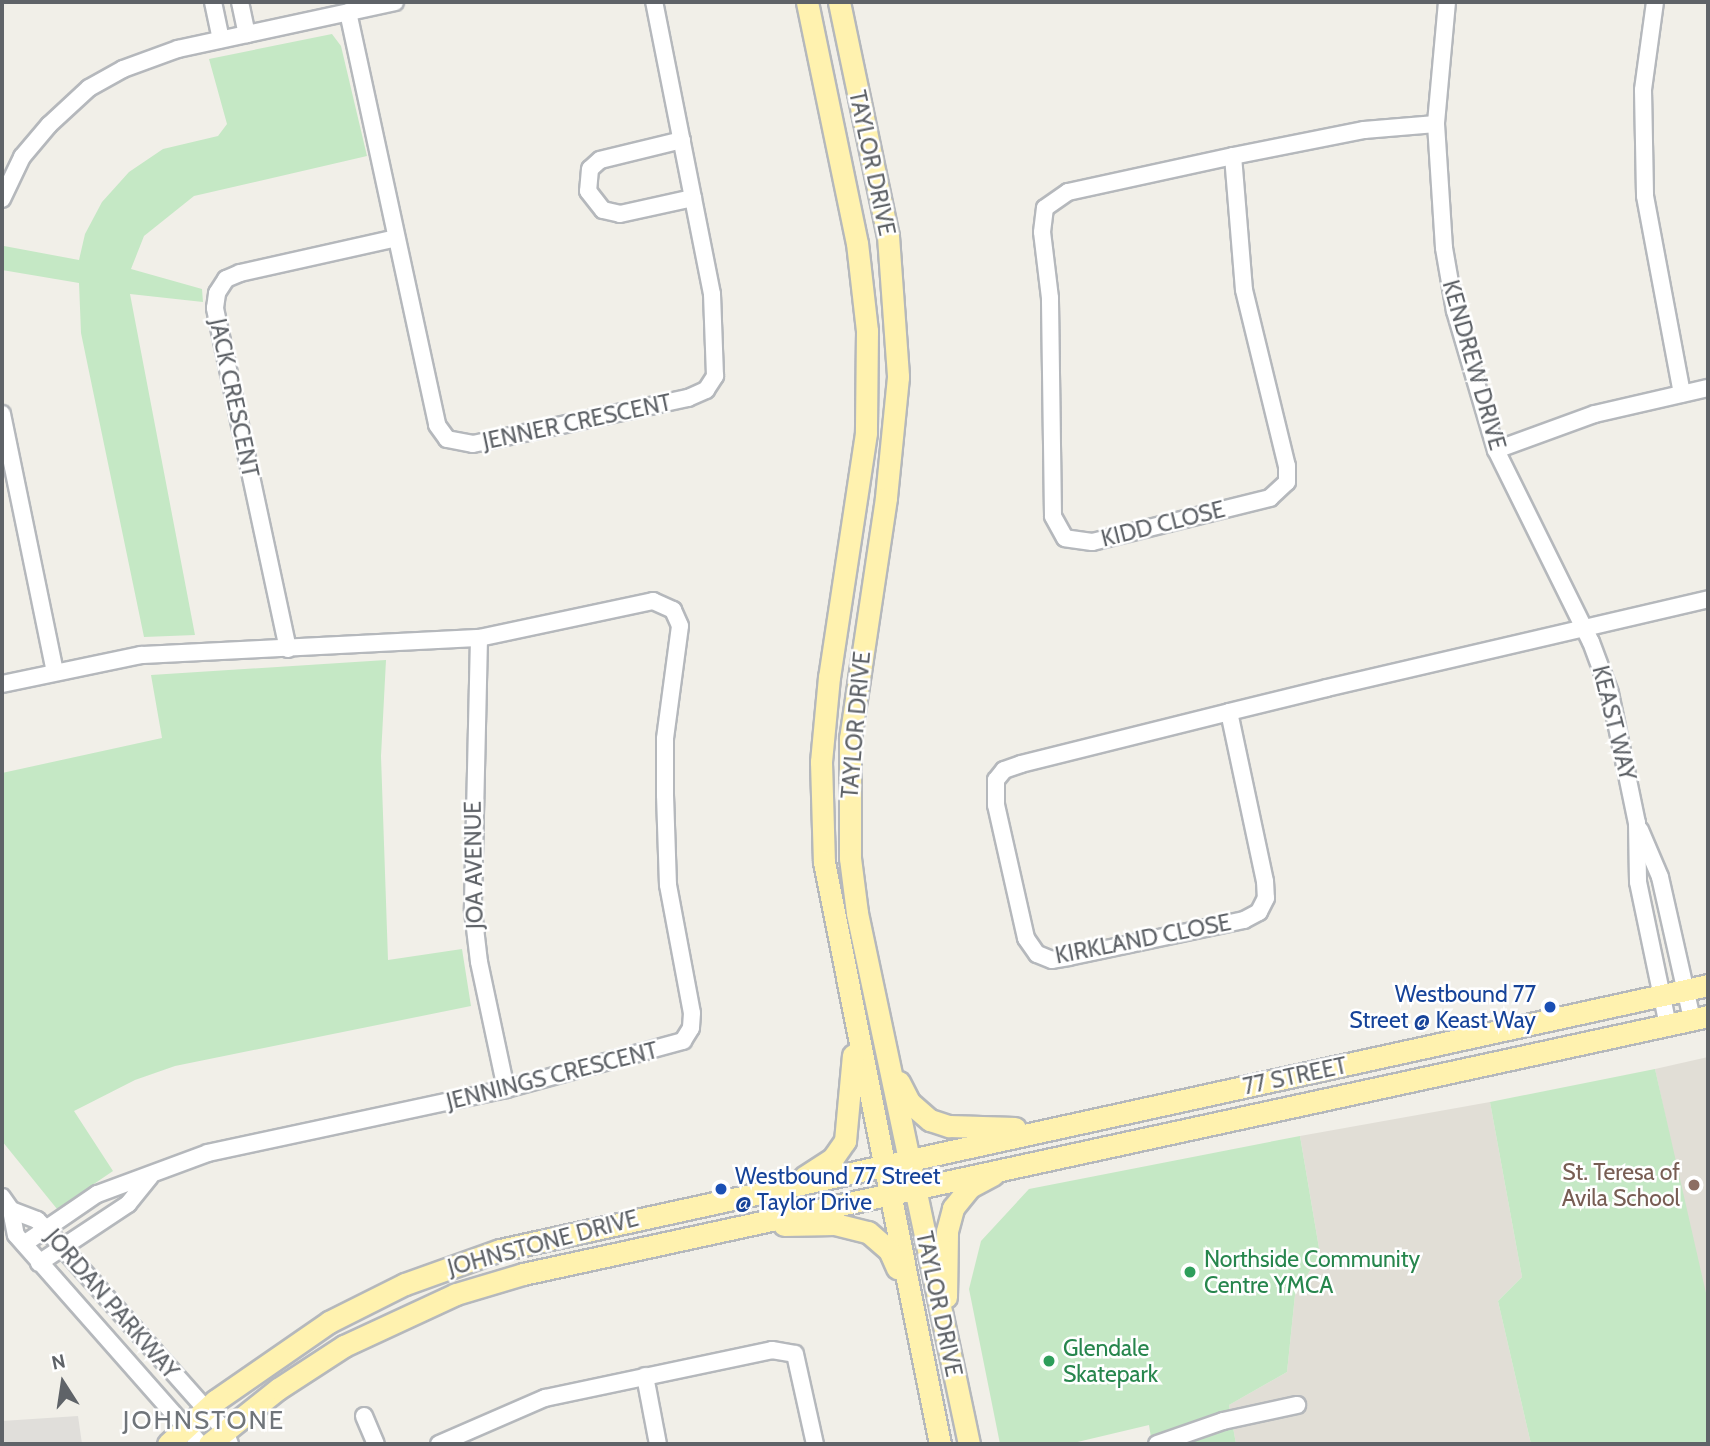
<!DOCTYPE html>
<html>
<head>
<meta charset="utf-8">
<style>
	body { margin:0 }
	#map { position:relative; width:1710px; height:1446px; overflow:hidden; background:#f1efe8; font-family:Cabin,sans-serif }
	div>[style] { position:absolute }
	.industrial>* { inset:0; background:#e0deda }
	.education>* { inset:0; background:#e1ded6 }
	.green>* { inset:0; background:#c5e8c5 }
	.roads { filter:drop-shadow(2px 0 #b5b8bc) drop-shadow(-2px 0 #b5b8bc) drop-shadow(0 2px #b5b8bc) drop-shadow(0 -2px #b5b8bc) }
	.minor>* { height:16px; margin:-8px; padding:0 8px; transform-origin:8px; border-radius:8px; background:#fff }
	.major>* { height:21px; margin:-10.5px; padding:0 10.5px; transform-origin:10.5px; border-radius:10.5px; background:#fff2af }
	.dots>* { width:19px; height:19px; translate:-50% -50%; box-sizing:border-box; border:4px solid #fff; border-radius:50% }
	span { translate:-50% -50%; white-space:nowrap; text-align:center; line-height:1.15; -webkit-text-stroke:5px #fff; paint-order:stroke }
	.street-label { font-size:23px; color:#5f6368 }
	.transit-label { font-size:23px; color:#164399 }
	.right { translate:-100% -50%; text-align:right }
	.left { translate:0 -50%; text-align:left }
	.education-label { font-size:23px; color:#785e54 }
	.leisure-label { font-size:23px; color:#27864d }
	.quarter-label { font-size:26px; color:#70757a; letter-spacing:2px }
	.frame { position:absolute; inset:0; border:4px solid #5f6368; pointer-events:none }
	.north { position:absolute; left:28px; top:1348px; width:70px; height:70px; -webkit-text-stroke:5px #fff; paint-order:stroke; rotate:348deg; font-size:19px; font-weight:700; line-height:28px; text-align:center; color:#5f6368 }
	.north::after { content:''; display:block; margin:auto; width:24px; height:32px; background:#5f6368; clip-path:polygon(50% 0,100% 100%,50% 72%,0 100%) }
</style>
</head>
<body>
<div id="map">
	<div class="industrial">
		<div style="clip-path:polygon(78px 1416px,82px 1444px,2px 1444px,2px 1421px)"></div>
	</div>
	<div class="education">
		<div style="clip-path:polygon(1708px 1057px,1708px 1302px,1706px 1303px,1655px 1069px)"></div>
		<div style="clip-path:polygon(1490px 1102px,1522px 1277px,1498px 1301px,1531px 1444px,1236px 1444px,1229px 1405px,1287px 1372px,1295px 1295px,1320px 1254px,1300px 1136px)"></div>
	</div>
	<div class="green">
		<div style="clip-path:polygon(332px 34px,341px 46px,367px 156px,194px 196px,144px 236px,131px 269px,202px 289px,203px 302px,130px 294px,195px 635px,144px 637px,81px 333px,79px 283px,2px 270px,4px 246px,79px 260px,85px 234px,102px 202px,129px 172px,163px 149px,218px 136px,227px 124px,209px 59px)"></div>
		<div style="clip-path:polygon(386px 660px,381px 756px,388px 960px,462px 949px,471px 1006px,175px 1066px,135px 1080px,74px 1111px,113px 1171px,57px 1209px,2px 1141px,2px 773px,162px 738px,151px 675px)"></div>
		<div style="clip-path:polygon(1655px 1069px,1708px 1302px,1708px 1444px,1531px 1444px,1498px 1301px,1522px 1277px,1490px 1102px)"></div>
		<div style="clip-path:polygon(1300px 1136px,1320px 1254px,1295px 1295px,1287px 1372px,1229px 1405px,1236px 1444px,1152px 1444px,1149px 1425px,1069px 1444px,1000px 1444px,969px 1289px,981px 1241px,1029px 1189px)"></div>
	</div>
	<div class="roads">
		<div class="minor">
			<div style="left:213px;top:2px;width:38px;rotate:78deg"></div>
			<div style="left:240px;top:2px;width:33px;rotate:78deg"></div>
			<div style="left:1447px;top:2px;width:122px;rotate:95.2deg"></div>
			<div style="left:1436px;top:124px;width:124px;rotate:86.3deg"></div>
			<div style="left:1444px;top:248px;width:64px;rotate:80.1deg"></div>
			<div style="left:1455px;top:311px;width:145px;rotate:73.6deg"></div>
			<div style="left:1496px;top:450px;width:214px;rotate:63.7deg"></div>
			<div style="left:1591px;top:642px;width:54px;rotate:69.6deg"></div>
			<div style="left:1610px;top:693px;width:133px;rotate:78.3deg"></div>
			<div style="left:1637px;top:823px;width:59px;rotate:89deg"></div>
			<div style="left:1638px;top:882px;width:146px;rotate:78.2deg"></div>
			<div style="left:1655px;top:2px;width:89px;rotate:97.8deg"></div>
			<div style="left:1643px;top:90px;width:106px;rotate:88.9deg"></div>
			<div style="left:1645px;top:196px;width:201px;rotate:79.4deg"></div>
			<div style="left:348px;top:12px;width:422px;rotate:77.8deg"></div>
			<div style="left:437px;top:425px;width:17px;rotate:54deg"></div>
			<div style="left:447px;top:439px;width:26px;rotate:11deg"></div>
			<div style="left:473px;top:444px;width:220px;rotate:-12.1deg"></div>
			<div style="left:688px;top:398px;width:20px;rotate:-24deg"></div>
			<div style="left:706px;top:390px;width:17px;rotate:-57deg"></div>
			<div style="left:715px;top:376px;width:82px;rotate:-92.1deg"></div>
			<div style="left:712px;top:294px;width:298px;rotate:-101.2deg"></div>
			<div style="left:682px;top:140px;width:84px;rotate:166.3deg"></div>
			<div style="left:600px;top:160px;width:13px;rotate:138deg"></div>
			<div style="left:590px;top:169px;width:22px;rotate:95deg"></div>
			<div style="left:588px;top:191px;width:24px;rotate:52deg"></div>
			<div style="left:603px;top:210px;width:17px;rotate:13deg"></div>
			<div style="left:620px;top:214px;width:75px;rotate:-12.4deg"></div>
			<div style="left:1233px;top:156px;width:134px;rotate:85.3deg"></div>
			<div style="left:1244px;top:290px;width:181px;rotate:76.3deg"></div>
			<div style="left:1287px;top:466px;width:16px;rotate:90deg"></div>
			<div style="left:1287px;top:482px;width:23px;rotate:137deg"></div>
			<div style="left:1270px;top:498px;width:183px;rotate:166.1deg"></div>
			<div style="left:1092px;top:542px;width:27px;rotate:-172deg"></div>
			<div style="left:1065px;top:538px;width:25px;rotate:-119deg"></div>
			<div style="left:1053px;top:516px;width:218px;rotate:-90.8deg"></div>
			<div style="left:1050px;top:298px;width:66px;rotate:-96.9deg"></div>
			<div style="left:1042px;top:232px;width:24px;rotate:-83deg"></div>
			<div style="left:1045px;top:208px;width:28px;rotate:-35deg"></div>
			<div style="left:1068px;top:192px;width:169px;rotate:-12.3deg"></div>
			<div style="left:1233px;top:156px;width:134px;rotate:-11.2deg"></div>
			<div style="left:1364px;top:130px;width:72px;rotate:-4.8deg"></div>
			<div style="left:2px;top:199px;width:47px;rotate:-64.5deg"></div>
			<div style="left:22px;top:157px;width:42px;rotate:-49.8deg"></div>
			<div style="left:49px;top:125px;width:54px;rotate:-42.8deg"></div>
			<div style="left:89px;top:88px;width:39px;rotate:-29deg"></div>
			<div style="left:123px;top:69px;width:59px;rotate:-20deg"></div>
			<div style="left:178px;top:49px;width:222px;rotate:-12.2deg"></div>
			<div style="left:2px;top:414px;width:263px;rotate:78.4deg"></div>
			<div style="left:1496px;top:450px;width:105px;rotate:-20deg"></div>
			<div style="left:1595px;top:414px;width:116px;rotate:-13deg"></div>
			<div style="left:479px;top:638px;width:273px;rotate:91.3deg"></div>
			<div style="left:473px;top:911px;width:51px;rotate:83.3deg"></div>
			<div style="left:479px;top:962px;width:130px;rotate:78deg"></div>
			<div style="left:288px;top:649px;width:349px;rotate:-102.1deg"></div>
			<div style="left:215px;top:308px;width:15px;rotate:-82deg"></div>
			<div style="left:217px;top:293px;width:17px;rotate:-57deg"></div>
			<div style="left:226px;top:279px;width:15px;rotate:-23deg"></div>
			<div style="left:240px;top:273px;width:160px;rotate:-12.6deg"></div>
			<div style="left:2px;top:684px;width:142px;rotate:-11.8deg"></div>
			<div style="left:141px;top:655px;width:338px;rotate:-2.9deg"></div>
			<div style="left:479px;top:638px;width:178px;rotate:-12deg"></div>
			<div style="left:653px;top:601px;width:22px;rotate:24deg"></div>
			<div style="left:673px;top:610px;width:17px;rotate:66deg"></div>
			<div style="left:680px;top:626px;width:114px;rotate:97.6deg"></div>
			<div style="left:665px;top:739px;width:56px;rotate:90deg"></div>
			<div style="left:665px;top:795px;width:90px;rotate:88.1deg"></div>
			<div style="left:668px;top:885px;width:130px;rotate:79.4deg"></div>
			<div style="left:692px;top:1013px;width:15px;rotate:94deg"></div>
			<div style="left:691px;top:1028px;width:15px;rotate:122deg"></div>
			<div style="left:683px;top:1041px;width:183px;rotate:164.8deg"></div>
			<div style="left:506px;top:1089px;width:305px;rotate:167.9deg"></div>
			<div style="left:208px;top:1153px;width:118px;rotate:159.7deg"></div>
			<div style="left:97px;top:1194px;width:88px;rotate:145.6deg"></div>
			<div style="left:1229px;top:712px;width:173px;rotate:78deg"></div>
			<div style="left:1265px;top:881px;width:17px;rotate:87deg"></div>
			<div style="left:1266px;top:898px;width:16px;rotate:117deg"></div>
			<div style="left:1259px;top:912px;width:17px;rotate:152deg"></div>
			<div style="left:1244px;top:920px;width:179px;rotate:168.1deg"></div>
			<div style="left:1069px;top:957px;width:17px;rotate:170deg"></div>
			<div style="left:1052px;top:960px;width:16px;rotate:-158deg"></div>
			<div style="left:1037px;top:954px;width:19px;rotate:-125deg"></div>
			<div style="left:1026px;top:938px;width:136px;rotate:-102.7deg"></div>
			<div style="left:996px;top:805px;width:25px;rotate:-90deg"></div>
			<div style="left:996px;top:780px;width:13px;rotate:-51deg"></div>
			<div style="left:1004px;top:770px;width:18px;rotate:-19deg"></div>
			<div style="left:1021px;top:764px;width:214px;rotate:-14deg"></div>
			<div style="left:1229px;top:712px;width:101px;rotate:-13.8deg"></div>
			<div style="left:1327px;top:688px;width:391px;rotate:-13.1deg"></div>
			<div style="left:1640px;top:830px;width:51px;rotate:66.9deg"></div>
			<div style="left:1660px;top:877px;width:146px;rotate:77.3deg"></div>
			<div style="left:2px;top:1197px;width:16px;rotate:55deg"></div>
			<div style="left:11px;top:1210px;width:25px;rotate:79deg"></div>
			<div style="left:16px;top:1235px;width:278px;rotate:48.6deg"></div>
			<div style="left:11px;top:1210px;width:28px;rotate:21deg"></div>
			<div style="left:37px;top:1220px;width:11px;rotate:45deg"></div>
			<div style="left:45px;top:1228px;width:271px;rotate:48.4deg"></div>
			<div style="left:225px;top:1431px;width:14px;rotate:69deg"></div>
			<div style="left:39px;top:1263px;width:107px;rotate:-33.5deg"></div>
			<div style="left:128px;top:1204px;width:35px;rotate:-51deg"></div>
			<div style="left:645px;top:1376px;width:69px;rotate:79.2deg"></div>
			<div style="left:364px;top:1416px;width:30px;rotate:67deg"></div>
			<div style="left:439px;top:1444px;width:116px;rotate:-23.5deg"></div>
			<div style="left:545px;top:1398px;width:232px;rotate:-11.9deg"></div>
			<div style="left:772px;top:1350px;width:23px;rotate:10deg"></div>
			<div style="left:795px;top:1354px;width:92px;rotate:77.5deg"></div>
			<div style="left:1157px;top:1444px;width:70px;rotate:-19.2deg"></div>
			<div style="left:1223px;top:1421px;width:76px;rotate:-12.2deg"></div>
		</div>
		<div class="major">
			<div style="left:807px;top:2px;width:246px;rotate:78.3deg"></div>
			<div style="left:857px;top:243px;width:89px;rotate:83.5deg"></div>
			<div style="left:867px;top:331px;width:102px;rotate:90.6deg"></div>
			<div style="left:866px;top:433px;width:247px;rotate:98.6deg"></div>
			<div style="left:829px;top:677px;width:85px;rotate:95.4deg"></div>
			<div style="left:821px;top:762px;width:100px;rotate:88.3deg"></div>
			<div style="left:824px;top:862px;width:593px;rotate:78.73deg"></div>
			<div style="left:839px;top:2px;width:239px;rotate:78.2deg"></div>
			<div style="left:888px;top:236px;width:141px;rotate:85.9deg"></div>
			<div style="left:898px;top:377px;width:122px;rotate:95.7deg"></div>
			<div style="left:886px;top:498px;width:243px;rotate:98.5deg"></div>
			<div style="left:850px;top:738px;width:120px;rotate:90deg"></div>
			<div style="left:850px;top:858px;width:55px;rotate:82.7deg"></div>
			<div style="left:857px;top:913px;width:543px;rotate:78.09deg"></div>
			<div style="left:899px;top:1082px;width:22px;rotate:63deg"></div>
			<div style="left:909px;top:1102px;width:28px;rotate:41deg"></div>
			<div style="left:930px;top:1120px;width:20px;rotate:18deg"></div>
			<div style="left:949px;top:1126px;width:66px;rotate:1.7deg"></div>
			<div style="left:804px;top:1177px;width:35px;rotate:-33deg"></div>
			<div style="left:833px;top:1158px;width:21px;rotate:-55deg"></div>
			<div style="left:845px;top:1141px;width:86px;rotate:-84.7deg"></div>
			<div style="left:784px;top:1225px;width:51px;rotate:-1.1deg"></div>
			<div style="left:835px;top:1224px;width:34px;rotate:14deg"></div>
			<div style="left:868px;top:1232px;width:28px;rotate:41deg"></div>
			<div style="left:889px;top:1250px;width:20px;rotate:66deg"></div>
			<div style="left:946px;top:1297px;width:66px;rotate:-89.1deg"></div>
			<div style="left:947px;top:1231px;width:24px;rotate:-75deg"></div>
			<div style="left:953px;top:1208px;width:27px;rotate:-51deg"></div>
			<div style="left:970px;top:1187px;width:26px;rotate:-28deg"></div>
			<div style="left:168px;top:1444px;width:64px;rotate:-42.5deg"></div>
			<div style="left:215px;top:1401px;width:139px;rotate:-34.7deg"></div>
			<div style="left:329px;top:1322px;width:85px;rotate:-26.6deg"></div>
			<div style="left:405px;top:1284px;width:101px;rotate:-19.7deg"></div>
			<div style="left:500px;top:1250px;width:1237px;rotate:-12.37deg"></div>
			<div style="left:209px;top:1444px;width:88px;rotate:-38.6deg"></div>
			<div style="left:278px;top:1389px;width:79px;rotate:-33.1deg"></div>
			<div style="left:344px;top:1346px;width:123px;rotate:-24.9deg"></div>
			<div style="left:456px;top:1294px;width:70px;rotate:-16.6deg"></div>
			<div style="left:523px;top:1274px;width:1213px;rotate:-12.28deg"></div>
		</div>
	</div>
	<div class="dots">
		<div style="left:1550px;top:1007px;background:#1a4fb4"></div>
		<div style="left:1694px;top:1185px;background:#8d6e63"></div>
		<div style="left:721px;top:1189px;background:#1a4fb4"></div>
		<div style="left:1190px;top:1272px;background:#2e9e5b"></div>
		<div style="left:1049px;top:1361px;background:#2e9e5b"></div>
	</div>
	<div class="street-label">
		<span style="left:872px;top:163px;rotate:78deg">TAYLOR DRIVE</span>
		<span style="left:1474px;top:365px;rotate:74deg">KENDREW DRIVE</span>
		<span style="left:234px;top:398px;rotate:78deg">JACK CRESCENT</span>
		<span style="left:577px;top:422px;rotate:-12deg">JENNER CRESCENT</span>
		<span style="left:1163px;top:524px;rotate:-14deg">KIDD CLOSE</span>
		<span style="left:1614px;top:723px;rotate:76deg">KEAST WAY</span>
		<span style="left:856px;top:725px;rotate:-85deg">TAYLOR DRIVE</span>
		<span style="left:474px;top:865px;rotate:-91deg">JOA AVENUE</span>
		<span style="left:1143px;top:939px;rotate:-11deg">KIRKLAND CLOSE</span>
		<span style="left:552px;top:1076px;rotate:-14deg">JENNINGS CRESCENT</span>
		<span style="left:1295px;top:1076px;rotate:-12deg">77 STREET</span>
		<span style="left:543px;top:1243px;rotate:-15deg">JOHNSTONE DRIVE</span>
		<span style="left:112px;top:1304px;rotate:49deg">JORDAN PARKWAY</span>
		<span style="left:939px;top:1304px;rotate:78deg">TAYLOR DRIVE</span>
	</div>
	<div class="transit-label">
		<span class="right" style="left:1536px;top:1007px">Westbound 77<br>Street @ Keast Way</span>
		<span class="left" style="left:735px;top:1189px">Westbound 77 Street<br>@ Taylor Drive</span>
	</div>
	<div class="education-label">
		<span class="right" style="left:1680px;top:1185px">St. Teresa of<br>Avila School</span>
	</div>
	<div class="leisure-label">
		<span class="left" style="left:1204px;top:1272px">Northside Community<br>Centre YMCA</span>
		<span class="left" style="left:1063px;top:1361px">Glendale<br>Skatepark</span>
	</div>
	<div class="quarter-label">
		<span style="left:204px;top:1421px">JOHNSTONE</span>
	</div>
	<div class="frame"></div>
	<div class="north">N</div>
</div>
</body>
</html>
